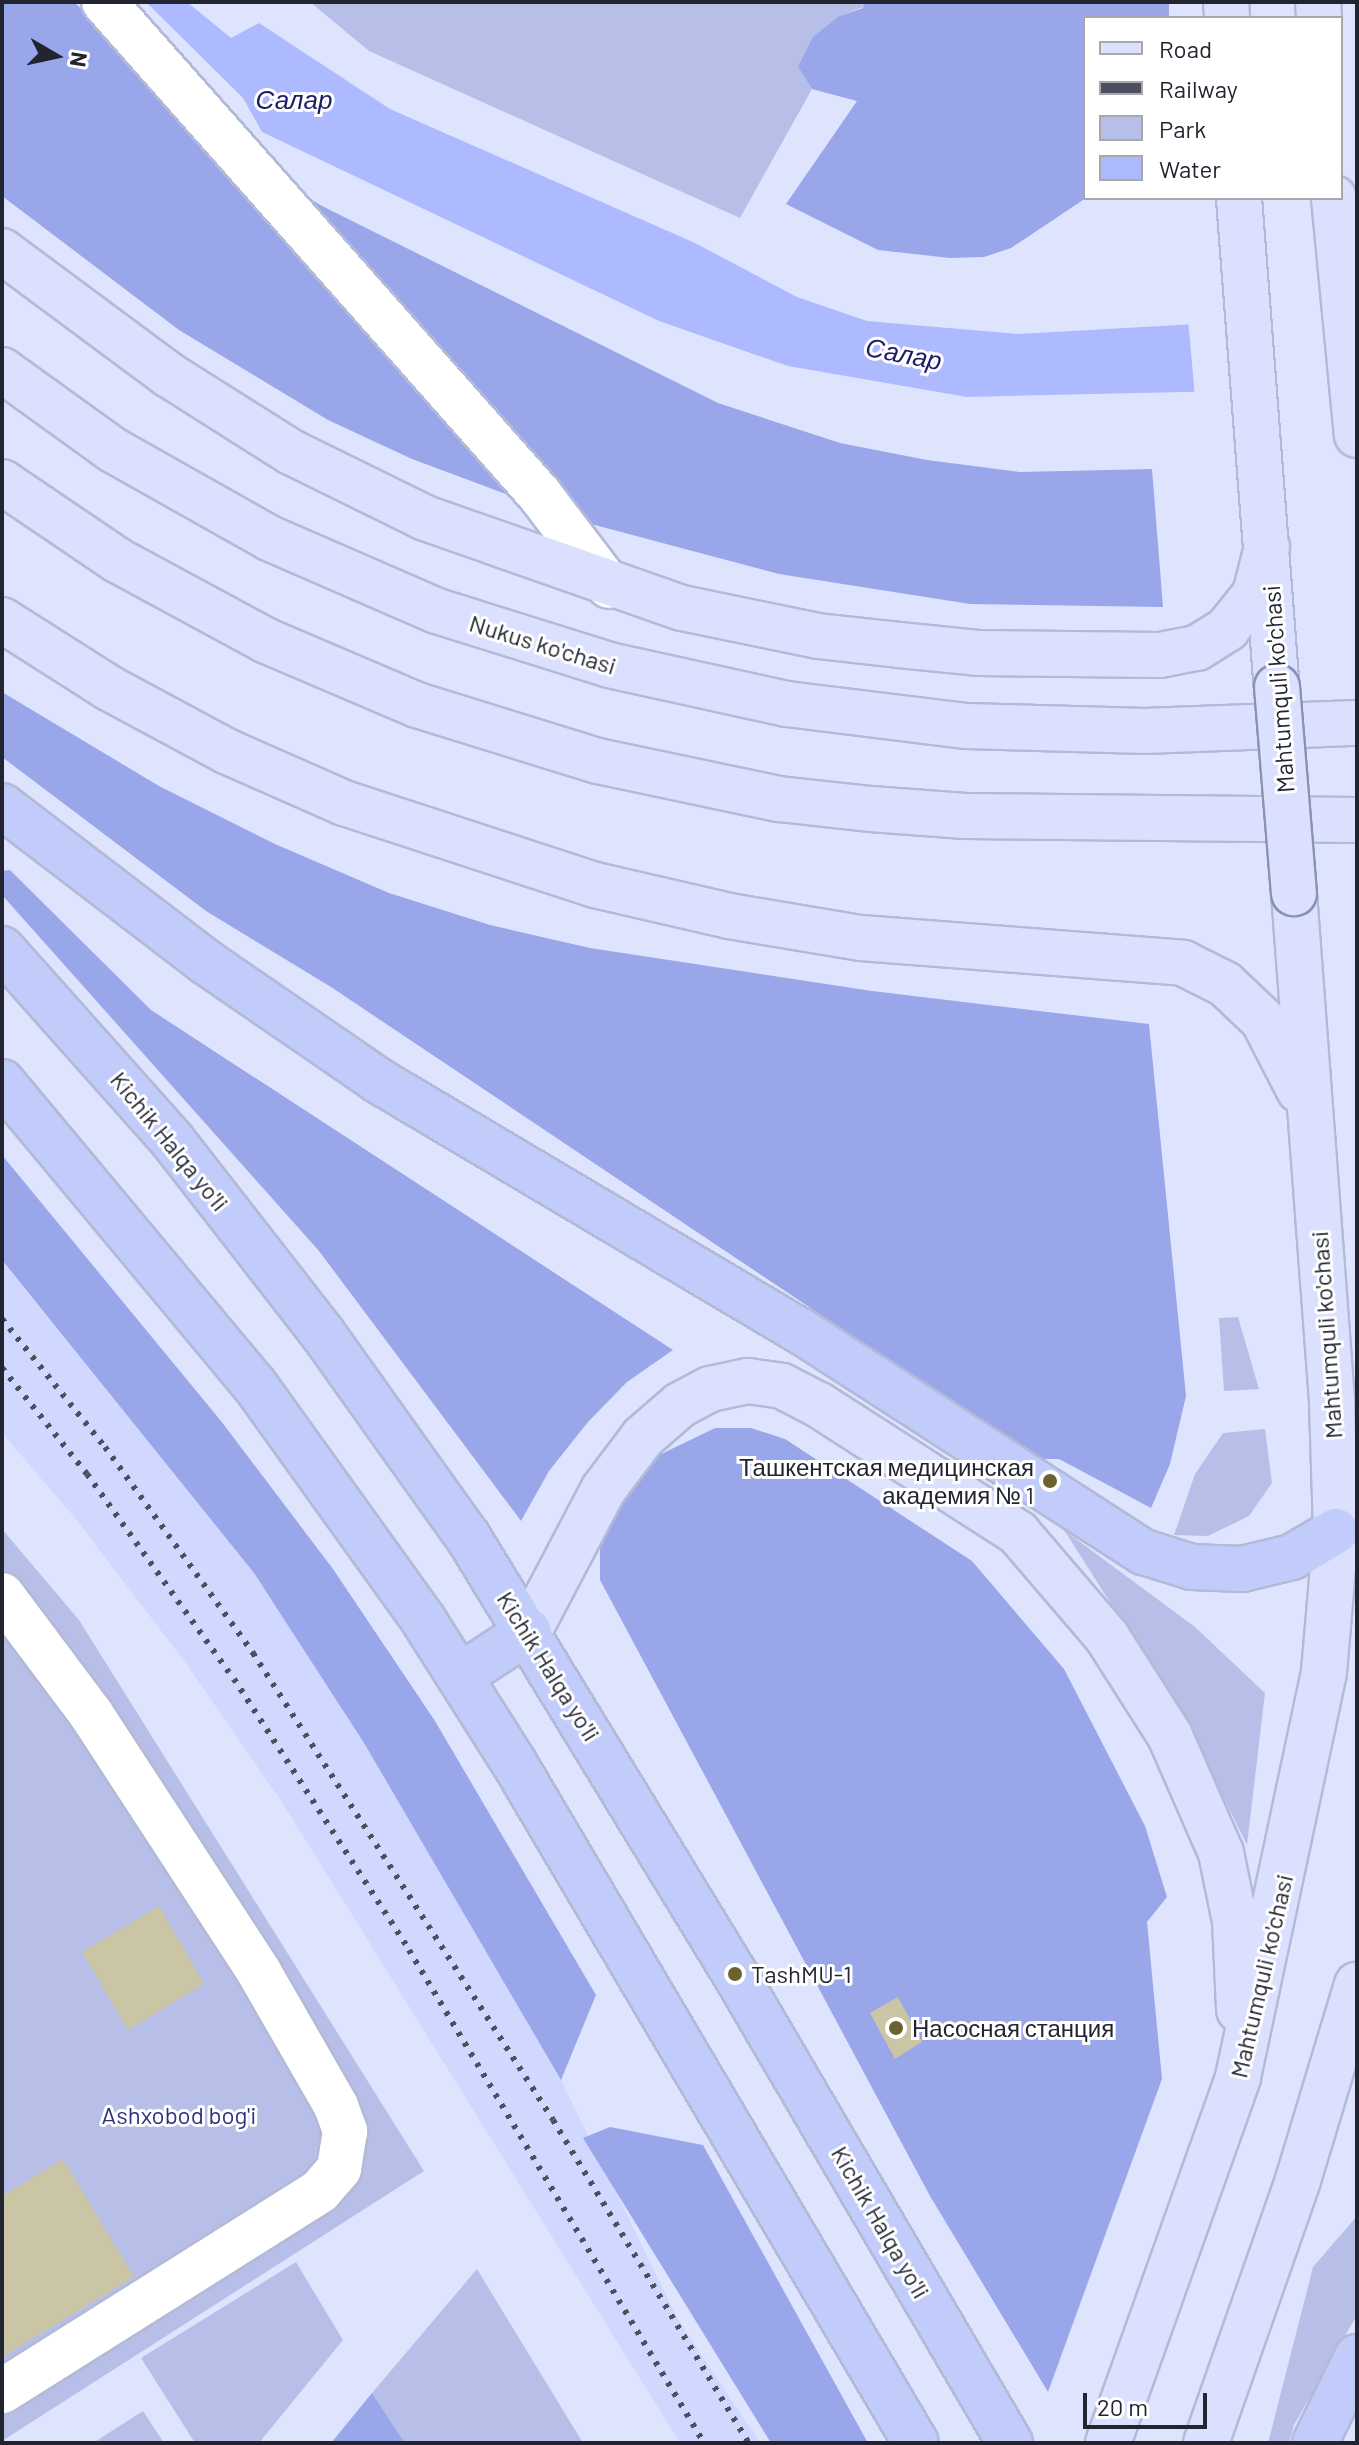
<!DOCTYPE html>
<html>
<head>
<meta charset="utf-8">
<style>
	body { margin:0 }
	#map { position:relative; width:1359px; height:2445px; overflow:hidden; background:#dfe4fe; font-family:Barlow,sans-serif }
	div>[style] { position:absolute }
	.built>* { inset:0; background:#d0d8ff }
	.green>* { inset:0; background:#b7bfe9 }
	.forest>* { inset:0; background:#9aa6ea }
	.water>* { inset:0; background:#adbaff }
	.pier>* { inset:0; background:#dfe4fe }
	.building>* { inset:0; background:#c9c5a5 }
	.roads { filter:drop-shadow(2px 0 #b3bad8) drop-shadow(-2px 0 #b3bad8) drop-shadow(0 2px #b3bad8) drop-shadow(0 -2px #b3bad8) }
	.minor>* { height:44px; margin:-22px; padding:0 22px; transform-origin:22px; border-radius:22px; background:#fff }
	.major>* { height:44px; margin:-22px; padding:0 22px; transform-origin:22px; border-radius:22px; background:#dae0fd }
	.highway>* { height:44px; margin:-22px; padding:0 22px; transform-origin:22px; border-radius:22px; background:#c2ccfb }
	.rail>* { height:6px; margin-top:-3px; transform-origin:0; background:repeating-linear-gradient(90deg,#4c505e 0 4px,transparent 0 12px) }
	.bridges { filter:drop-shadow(2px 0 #8a92b4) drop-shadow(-2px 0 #8a92b4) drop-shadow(0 2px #8a92b4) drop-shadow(0 -2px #8a92b4) }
	.major-bridge>* { height:44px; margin:-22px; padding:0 22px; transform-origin:22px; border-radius:22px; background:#dae0fd }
	.dots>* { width:22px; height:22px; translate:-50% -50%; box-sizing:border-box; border:4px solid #fff; border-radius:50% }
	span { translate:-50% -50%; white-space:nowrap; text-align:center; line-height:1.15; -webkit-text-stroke:6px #fff; paint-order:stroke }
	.street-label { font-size:24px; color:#222530 }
	.poi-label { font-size:24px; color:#222530 }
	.right { translate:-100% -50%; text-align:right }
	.left { translate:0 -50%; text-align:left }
	.park-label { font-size:24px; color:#2d317f }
	.water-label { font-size:26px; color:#1d1a67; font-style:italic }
	.frame { position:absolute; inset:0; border:4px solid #222530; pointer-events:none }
	.legend { position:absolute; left:1083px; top:16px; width:260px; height:184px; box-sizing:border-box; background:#fff; border:2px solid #a7a8ac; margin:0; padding:10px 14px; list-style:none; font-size:24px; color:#222530 }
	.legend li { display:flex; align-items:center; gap:16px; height:40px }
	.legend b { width:40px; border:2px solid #a7a8ac }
	.north { position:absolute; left:16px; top:16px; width:80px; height:80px; -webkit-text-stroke:6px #fff; paint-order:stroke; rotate:99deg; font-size:22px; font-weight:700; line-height:32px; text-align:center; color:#222530 }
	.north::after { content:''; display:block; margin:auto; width:28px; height:36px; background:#222530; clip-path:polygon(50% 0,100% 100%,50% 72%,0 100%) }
	.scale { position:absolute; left:1083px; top:2393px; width:124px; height:36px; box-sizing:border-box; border:4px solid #222530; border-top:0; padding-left:10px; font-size:24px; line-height:28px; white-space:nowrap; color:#222530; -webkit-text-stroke:6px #fff; paint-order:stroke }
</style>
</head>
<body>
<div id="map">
	<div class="built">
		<div style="clip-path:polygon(2px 1261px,254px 1573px,364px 1743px,561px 2080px,679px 2321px,760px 2443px,680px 2443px,285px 1807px,185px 1662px,75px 1518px,2px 1433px)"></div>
	</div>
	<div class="green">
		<div style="clip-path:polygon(310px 2px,864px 2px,863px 7px,839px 16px,798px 67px,812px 89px,740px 218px,369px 51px)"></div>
		<div style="clip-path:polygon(1238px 1317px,1259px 1389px,1224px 1391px,1219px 1318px)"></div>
		<div style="clip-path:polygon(1265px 1429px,1272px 1483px,1249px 1516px,1208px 1536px,1174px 1535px,1195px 1474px,1223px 1433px)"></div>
		<div style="clip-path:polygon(2px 1529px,79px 1620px,424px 2171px,2px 2441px)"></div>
		<div style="clip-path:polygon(1064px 1530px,1195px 1627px,1265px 1693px,1247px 1845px,1188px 1725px)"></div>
		<div style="clip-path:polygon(1357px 2216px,1357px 2315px,1294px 2425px,1289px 2443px,1268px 2443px,1313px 2267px)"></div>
		<div style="clip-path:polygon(296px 2262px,343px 2340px,259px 2443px,195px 2443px,141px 2358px)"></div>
		<div style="clip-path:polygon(477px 2269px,583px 2443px,405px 2443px,372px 2393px)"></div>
		<div style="clip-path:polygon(143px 2411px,164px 2443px,93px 2443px)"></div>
	</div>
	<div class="forest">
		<div style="clip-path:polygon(2px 2px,74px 2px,230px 149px,322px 206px,718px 403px,840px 443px,927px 460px,1020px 472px,1152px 469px,1163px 607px,970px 604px,779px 574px,576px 520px,412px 459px,328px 420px,179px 330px,2px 196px)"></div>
		<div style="clip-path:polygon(864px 2px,1169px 2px,1169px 18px,1085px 18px,1086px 198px,1011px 248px,984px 257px,950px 258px,878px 250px,786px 204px,857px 101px,812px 89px,798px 67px,813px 37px,839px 16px,863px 8px)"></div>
		<div style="clip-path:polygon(2px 692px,159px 786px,275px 844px,389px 893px,490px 925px,590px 948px,872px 991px,1149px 1024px,1186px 1396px,1170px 1464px,1151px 1508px,1059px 1459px,1036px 1459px,331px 987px,206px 911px,2px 757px)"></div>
		<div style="clip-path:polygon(10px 870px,151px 1010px,673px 1350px,627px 1382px,588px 1422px,549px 1471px,521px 1521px,319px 1251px,2px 895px,2px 871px)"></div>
		<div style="clip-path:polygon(2px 1155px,221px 1421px,333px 1569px,435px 1721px,596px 1995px,561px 2080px,364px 1743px,254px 1573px,2px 1260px)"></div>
		<div style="clip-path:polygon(715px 1428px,751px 1428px,785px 1439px,972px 1561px,1064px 1669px,1145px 1826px,1167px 1897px,1147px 1922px,1162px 2079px,1048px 2392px,930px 2196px,600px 1580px,600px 1546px,613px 1512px,655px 1457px)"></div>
		<div style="clip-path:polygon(610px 2127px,703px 2145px,868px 2443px,771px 2443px,583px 2138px)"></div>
		<div style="clip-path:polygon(372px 2393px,405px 2443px,331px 2443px)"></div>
	</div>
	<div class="water">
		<div style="clip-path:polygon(146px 2px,187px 2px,231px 38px,259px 23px,390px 109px,695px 243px,797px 297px,867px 321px,1018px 334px,1357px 315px,1357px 388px,967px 397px,788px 366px,659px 321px,262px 132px,243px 98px)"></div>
	</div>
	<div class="pier">
		<div style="clip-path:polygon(1357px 311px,1357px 392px,1195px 397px,1188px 319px)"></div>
	</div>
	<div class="building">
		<div style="clip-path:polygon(159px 1906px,204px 1984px,128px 2030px,82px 1952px)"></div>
		<div style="clip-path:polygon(898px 1997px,922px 2042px,895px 2059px,870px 2013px)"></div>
		<div style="clip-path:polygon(63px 2159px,134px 2277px,2px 2357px,2px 2196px)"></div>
	</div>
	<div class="roads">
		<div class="minor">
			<div style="left:104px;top:2px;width:658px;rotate:48.51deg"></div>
			<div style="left:540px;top:495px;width:114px;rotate:52.8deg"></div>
			<div style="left:2px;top:1595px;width:149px;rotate:53.2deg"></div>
			<div style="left:91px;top:1714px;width:308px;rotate:56.9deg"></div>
			<div style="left:259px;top:1972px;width:155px;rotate:60.1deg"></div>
			<div style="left:336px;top:2106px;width:27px;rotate:70deg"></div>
			<div style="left:345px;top:2131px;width:38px;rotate:99deg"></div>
			<div style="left:339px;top:2169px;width:29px;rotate:131deg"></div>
			<div style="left:320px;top:2191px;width:376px;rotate:147.8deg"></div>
		</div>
		<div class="major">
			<div style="left:1226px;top:2px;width:16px;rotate:86deg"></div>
			<div style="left:1318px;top:2px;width:16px;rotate:86deg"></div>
			<div style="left:1239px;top:198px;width:490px;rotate:85.6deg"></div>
			<div style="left:1334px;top:198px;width:238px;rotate:84.5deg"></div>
			<div style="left:2px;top:251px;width:208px;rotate:36.6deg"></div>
			<div style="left:169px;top:375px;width:144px;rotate:32.3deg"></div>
			<div style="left:291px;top:452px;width:149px;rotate:26.2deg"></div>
			<div style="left:425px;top:518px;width:272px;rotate:19.3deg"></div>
			<div style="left:682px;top:608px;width:139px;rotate:11.6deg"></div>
			<div style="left:818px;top:636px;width:81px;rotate:6.3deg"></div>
			<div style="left:899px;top:645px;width:79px;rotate:5.8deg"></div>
			<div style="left:978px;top:653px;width:182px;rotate:0.6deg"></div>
			<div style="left:1160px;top:655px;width:38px;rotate:-11deg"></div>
			<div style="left:1197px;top:648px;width:36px;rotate:-32deg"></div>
			<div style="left:1227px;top:629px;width:45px;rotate:-51.3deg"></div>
			<div style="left:1255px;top:594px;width:49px;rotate:-75.7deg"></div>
			<div style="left:2px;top:370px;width:137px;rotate:35.8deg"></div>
			<div style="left:113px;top:450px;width:179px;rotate:29.4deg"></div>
			<div style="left:269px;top:538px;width:183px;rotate:23.5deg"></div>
			<div style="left:437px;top:611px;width:180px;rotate:17.4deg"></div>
			<div style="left:609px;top:665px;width:182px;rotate:12.4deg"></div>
			<div style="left:787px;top:704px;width:181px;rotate:7deg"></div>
			<div style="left:967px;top:726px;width:178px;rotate:1.6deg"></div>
			<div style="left:1145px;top:731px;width:212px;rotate:-2.2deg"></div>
			<div style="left:2px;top:482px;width:139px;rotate:34.1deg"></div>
			<div style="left:117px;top:560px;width:170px;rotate:28.4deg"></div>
			<div style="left:267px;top:641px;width:163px;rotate:23.1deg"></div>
			<div style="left:417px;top:705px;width:189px;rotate:17.2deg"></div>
			<div style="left:598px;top:761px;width:185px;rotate:11.9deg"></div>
			<div style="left:779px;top:799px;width:93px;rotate:6.2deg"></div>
			<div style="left:871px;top:809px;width:94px;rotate:4.3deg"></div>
			<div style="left:965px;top:816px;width:392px;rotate:0.6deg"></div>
			<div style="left:2px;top:620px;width:127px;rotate:32.4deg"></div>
			<div style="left:109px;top:688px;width:133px;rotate:28.3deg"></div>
			<div style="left:226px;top:751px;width:129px;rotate:23.8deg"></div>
			<div style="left:344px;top:803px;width:264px;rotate:18.1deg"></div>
			<div style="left:595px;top:885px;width:138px;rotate:13deg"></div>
			<div style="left:729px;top:916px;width:134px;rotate:9.5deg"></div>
			<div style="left:861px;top:938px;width:323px;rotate:4.4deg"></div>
			<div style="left:1183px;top:963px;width:47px;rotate:26.6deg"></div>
			<div style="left:1225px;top:984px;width:52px;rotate:43.5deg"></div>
			<div style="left:1263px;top:1020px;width:79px;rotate:62.8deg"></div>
			<div style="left:529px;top:1631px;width:159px;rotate:-62.3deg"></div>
			<div style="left:603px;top:1490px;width:66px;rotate:-53deg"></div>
			<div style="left:643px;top:1437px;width:49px;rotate:-40.9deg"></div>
			<div style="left:680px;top:1405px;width:34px;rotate:-28deg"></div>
			<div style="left:710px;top:1389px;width:39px;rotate:-12deg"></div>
			<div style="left:748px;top:1381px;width:34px;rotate:8deg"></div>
			<div style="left:782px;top:1386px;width:42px;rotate:27.2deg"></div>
			<div style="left:819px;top:1405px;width:237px;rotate:32.7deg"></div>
			<div style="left:1018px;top:1533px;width:137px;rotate:49.4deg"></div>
			<div style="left:1107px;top:1637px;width:117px;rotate:57.5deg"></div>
			<div style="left:1170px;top:1736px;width:128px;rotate:66.4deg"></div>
			<div style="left:1221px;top:1853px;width:69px;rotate:78.4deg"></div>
			<div style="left:1235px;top:1921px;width:89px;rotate:87.4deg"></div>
			<div style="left:1108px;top:2443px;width:388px;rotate:-70.4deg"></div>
			<div style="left:1238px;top:2077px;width:414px;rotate:-78deg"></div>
			<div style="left:1324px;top:1672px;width:142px;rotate:-85.1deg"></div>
			<div style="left:1336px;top:1531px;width:130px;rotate:-91.8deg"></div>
			<div style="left:1332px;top:1401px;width:509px;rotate:-94.28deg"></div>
			<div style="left:1206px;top:2443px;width:279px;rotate:-70.7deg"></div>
			<div style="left:1298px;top:2180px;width:204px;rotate:-73.2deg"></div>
		</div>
		<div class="highway">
			<div style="left:2px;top:806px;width:257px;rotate:37.4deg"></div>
			<div style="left:206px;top:962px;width:210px;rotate:34.5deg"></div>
			<div style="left:379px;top:1081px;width:492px;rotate:30.7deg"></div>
			<div style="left:802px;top:1332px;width:407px;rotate:32.8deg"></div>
			<div style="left:1144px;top:1552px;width:50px;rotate:17.4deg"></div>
			<div style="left:1192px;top:1567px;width:50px;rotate:2.3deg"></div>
			<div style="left:1242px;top:1569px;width:51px;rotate:-13.5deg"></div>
			<div style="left:1292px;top:1557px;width:51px;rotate:-30.6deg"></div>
			<div style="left:2px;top:949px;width:256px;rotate:48.3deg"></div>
			<div style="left:172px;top:1140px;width:246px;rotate:52.1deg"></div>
			<div style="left:323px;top:1334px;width:249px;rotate:54.5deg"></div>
			<div style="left:468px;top:1537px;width:512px;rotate:58.58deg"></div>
			<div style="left:735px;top:1974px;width:544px;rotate:59.61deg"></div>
			<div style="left:2px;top:1082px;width:393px;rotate:50.2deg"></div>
			<div style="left:254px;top:1384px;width:292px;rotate:54.3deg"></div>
			<div style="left:424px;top:1621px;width:166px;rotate:57.6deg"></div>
			<div style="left:513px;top:1761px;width:792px;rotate:59.42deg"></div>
			<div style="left:460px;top:1676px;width:82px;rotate:-33.1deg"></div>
			<div style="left:1315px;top:2443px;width:96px;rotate:-64deg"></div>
		</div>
	</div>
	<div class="rail">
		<div style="left:2px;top:1319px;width:164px;rotate:51.2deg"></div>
		<div style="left:105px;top:1447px;width:254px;rotate:54.3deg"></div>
		<div style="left:253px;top:1653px;width:555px;rotate:57.28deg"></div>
		<div style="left:553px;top:2120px;width:378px;rotate:58.8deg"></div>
		<div style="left:2px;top:1368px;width:136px;rotate:51.3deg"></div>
		<div style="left:87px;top:1474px;width:252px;rotate:54.4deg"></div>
		<div style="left:234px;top:1679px;width:323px;rotate:57.1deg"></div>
		<div style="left:409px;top:1950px;width:575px;rotate:59.1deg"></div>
	</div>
	<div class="bridges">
		<div class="major-bridge">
			<div style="left:1277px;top:687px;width:207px;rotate:85.3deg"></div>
		</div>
	</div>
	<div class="dots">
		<div style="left:1050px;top:1481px;background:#6a6330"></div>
		<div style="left:735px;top:1974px;background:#6a6330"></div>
		<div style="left:896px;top:2028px;background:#6a6330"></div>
	</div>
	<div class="street-label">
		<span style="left:543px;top:644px;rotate:17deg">Nukus ko'chasi</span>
		<span style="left:1278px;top:689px;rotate:-94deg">Mahtumquli ko'chasi</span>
		<span style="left:170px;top:1141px;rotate:51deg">Kichik Halqa yo'li</span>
		<span style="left:1326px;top:1335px;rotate:-94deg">Mahtumquli ko'chasi</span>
		<span style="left:549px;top:1666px;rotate:58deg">Kichik Halqa yo'li</span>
		<span style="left:1261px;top:1976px;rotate:-77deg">Mahtumquli ko'chasi</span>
		<span style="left:881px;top:2222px;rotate:60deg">Kichik Halqa yo'li</span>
	</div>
	<div class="poi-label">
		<span class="right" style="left:1034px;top:1481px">Ташкентская медицинская<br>академия № 1</span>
		<span class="left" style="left:751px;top:1974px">TashMU-1</span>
		<span class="left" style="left:912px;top:2028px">Насосная станция</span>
	</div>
	<div class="park-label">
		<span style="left:179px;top:2115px">Ashxobod bog'i</span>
	</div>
	<div class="water-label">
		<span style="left:294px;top:99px">Салар</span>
		<span style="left:904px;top:353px;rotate:11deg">Салар</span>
	</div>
	<div class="frame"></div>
	<ul class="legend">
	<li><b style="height:10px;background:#dae0fd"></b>Road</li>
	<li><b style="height:10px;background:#4c505e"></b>Railway</li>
	<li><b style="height:22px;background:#b7bfe9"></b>Park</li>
	<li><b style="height:22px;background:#adbaff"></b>Water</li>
	</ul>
	<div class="north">N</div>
	<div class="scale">20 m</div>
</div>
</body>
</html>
